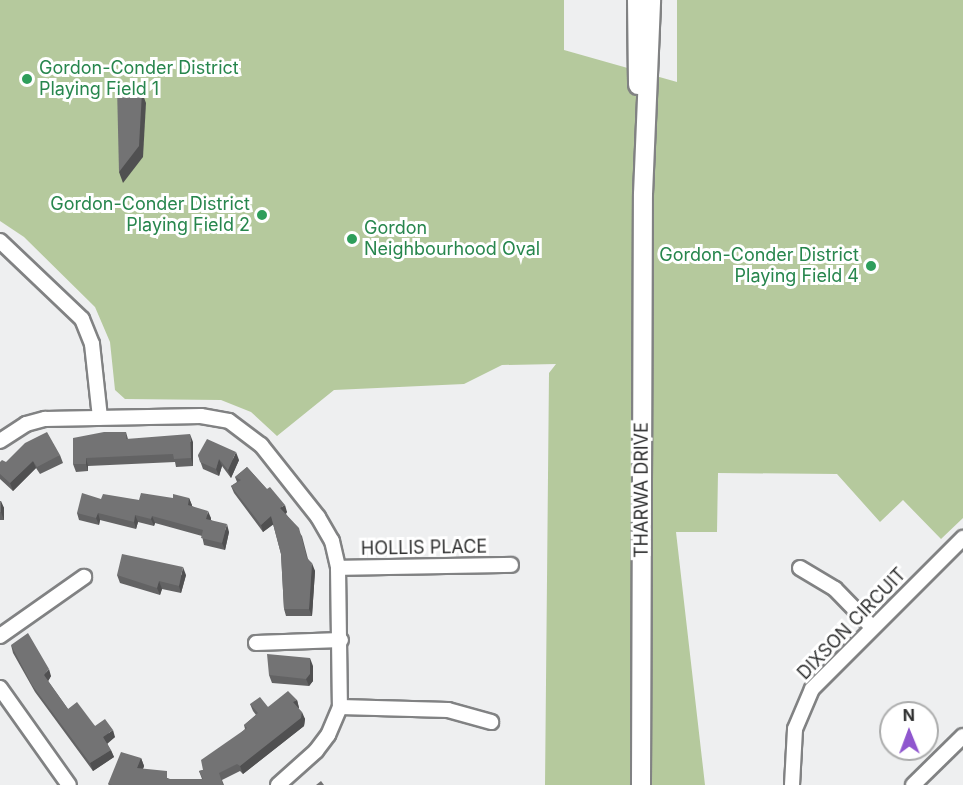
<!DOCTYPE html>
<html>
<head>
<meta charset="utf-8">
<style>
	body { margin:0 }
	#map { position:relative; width:963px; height:785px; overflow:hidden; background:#eeeff0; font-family:Inter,sans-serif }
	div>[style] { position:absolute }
	.green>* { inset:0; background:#b5c99d }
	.roads { filter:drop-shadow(2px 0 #818283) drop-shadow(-2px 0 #818283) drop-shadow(0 2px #818283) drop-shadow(0 -2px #818283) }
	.minor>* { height:14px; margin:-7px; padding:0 7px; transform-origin:7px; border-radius:7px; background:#fff }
	.secondary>* { height:18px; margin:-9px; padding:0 9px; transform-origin:9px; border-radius:9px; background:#fff }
	.wall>* { inset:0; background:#636364 }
	.shaded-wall>* { inset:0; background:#505051 }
	.building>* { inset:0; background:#737374 }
	.dots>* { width:16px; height:16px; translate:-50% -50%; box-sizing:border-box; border:3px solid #fff; border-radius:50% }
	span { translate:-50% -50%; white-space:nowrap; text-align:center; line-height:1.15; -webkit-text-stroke:6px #fff; paint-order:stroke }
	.leisure-label { font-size:18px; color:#27864d }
	.left { translate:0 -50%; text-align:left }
	.right { translate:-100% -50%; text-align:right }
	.street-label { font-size:18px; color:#303131 }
	.north { position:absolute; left:879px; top:701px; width:60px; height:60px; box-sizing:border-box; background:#fff; border:2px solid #acadad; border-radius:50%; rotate:359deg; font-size:16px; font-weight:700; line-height:24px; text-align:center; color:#303131 }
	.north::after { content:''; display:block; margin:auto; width:21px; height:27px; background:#8f56ce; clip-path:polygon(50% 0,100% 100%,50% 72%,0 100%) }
</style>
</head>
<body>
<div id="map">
	<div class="green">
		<div style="clip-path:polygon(0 0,564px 0,564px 50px,677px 82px,677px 0,963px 0,963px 518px,941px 539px,903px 500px,880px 522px,837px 474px,718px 473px,717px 532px,676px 532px,705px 785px,545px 785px,549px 373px,556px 364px,502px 365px,464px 384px,334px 390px,277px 436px,251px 412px,221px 400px,125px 399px,115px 390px,110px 342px,95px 307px,24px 237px,0 221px)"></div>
	</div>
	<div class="roads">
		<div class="minor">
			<div style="left:0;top:241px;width:113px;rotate:43.6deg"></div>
			<div style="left:82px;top:319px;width:27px;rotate:68deg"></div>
			<div style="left:92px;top:344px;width:74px;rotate:83.8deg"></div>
			<div style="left:0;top:441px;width:31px;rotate:-33deg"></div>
			<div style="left:26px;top:424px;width:20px;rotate:-15deg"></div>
			<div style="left:45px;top:419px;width:156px;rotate:-1.1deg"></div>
			<div style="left:201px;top:416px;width:28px;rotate:10deg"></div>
			<div style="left:229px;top:421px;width:40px;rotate:37deg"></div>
			<div style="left:261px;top:445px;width:92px;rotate:51.6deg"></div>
			<div style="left:318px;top:517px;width:28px;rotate:60deg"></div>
			<div style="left:332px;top:541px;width:28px;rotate:77deg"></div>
			<div style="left:338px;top:568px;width:139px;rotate:89.2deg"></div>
			<div style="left:340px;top:707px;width:30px;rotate:113deg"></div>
			<div style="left:328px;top:735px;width:20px;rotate:127deg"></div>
			<div style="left:316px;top:751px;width:51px;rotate:138.2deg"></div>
			<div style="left:338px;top:568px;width:173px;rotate:-1deg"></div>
			<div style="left:800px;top:568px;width:41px;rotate:31deg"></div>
			<div style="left:835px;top:589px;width:53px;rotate:45.8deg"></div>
			<div style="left:0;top:636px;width:103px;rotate:-35.1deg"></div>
			<div style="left:256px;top:643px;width:85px;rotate:-2deg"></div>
			<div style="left:0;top:688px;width:119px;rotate:54.6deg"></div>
			<div style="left:340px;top:707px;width:108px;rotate:1.6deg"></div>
			<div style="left:448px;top:710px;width:45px;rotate:15.6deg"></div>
			<div style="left:792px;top:785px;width:56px;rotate:-86.9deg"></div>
			<div style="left:795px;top:729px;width:43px;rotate:-67deg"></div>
			<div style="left:812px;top:689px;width:214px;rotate:-45deg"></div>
			<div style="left:913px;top:785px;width:70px;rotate:-44.4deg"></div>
		</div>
		<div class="secondary">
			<div style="left:637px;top:0;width:85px;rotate:89.3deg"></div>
			<div style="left:641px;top:785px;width:591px;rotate:-89.81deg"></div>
			<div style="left:643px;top:194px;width:194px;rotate:-87.6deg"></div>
		</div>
	</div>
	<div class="wall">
		<div style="clip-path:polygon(126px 432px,128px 439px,193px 442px,193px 466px,176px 467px,175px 462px,88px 466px,88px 471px,76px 472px,73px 464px)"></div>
		<div style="clip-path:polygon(60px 455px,63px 463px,40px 474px,36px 468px,13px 491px,0 479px,0 462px,6px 462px)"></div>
		<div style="clip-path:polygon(198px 455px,239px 460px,231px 478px,222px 466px,219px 476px,203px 469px)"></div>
		<div style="clip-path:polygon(247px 467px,287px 512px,286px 514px,302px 536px,308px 559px,315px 571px,312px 616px,286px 616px,284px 609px,281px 554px,273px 524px,263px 532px,234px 493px,231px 486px,237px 482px,235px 477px)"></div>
		<div style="clip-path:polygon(173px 498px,189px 498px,192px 506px,211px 518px,211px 520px,229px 532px,225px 550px,204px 545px,202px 536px,155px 523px,154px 526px,138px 522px,136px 529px,100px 520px,99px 525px,79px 520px,77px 513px,101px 499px,139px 500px)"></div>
		<div style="clip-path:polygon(0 501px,4px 508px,4px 520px,0 520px)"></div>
		<div style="clip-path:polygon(117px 575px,186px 575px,181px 593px,162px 589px,160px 595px,120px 583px)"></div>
		<div style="clip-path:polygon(11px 645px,51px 676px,48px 681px,68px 709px,95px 726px,115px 737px,107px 743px,114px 757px,93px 771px,35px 692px,13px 653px)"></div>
		<div style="clip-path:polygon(313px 666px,313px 681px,309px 686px,272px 683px,269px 675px)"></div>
		<div style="clip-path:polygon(297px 700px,299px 708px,298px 708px,305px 719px,304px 726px,243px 774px,240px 771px,222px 780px,224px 785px,109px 785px,108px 784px,141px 758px,144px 766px,143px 769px,170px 779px,202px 779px,199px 771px,203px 770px,245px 729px,244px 725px,256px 715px,253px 711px,250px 704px,268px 707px)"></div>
	</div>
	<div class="shaded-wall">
		<div style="clip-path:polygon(142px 92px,146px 103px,143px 157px,123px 183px,119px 172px)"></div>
		<div style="clip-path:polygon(190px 434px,193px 442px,193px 466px,191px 458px)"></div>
		<div style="clip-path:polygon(236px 452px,239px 460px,231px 478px,228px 470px)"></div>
		<div style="clip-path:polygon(86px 458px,88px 466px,88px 471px,86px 464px)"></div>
		<div style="clip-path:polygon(219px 459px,222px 466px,219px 476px,216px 469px)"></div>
		<div style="clip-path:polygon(33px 461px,36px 468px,13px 491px,10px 483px)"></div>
		<div style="clip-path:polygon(189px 498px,192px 505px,190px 513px,188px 505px)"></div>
		<div style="clip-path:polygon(1px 501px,4px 508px,4px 520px,1px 512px)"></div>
		<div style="clip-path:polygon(285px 505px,287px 512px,283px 516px,280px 508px)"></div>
		<div style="clip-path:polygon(208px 511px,211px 518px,209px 527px,206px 519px)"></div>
		<div style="clip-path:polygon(98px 513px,100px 520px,99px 525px,96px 518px)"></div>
		<div style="clip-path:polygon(135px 515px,138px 522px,136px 529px,134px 522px)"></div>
		<div style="clip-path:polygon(152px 516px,155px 523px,154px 526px,151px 519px)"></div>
		<div style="clip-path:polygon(271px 516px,274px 524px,263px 532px,261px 525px)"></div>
		<div style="clip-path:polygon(227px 524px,229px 532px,225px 550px,222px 543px)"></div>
		<div style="clip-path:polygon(312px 563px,315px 571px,312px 616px,309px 609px)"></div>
		<div style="clip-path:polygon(183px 567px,186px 575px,181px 593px,179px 586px)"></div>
		<div style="clip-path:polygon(159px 581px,162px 589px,160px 595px,157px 588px)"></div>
		<div style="clip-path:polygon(310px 658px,313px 666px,313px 681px,309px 686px,306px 679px)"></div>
		<div style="clip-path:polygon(49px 669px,51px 676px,47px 683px,44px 675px)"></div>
		<div style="clip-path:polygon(297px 700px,299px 708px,296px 710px,293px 702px)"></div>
		<div style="clip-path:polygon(302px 712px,305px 719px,304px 726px,243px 774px,240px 766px)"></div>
		<div style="clip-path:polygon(113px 730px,115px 737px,106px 745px,103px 737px)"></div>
		<div style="clip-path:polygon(111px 750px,114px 757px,93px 771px,90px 763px)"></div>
		<div style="clip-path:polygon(141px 758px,144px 766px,140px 776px,137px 768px)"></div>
	</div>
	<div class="building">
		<div style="clip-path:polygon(117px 87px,142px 92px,139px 146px,119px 172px)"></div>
		<div style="clip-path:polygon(47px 432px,60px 455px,37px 467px,33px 461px,10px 483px,0 474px,0 462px,2px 460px,6px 462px,25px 443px)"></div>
		<div style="clip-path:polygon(104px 432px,126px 432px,126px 439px,190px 434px,191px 458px,174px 459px,173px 454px,86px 458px,86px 464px,73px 464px,73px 438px)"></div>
		<div style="clip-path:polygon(207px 439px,236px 452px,228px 470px,219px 459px,216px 469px,200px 462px,198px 455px)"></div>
		<div style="clip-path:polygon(247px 467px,267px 489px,270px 487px,285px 505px,280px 508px,299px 528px,307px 558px,312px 563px,309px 609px,284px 609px,281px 554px,271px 516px,261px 525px,231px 486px,241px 480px,235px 477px)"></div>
		<div style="clip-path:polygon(82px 493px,101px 499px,103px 494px,139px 500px,141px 493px,173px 498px,173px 494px,189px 498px,188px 505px,208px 511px,206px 519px,227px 524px,222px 543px,201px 538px,203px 530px,152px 516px,151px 519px,135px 515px,134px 522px,98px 513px,96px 518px,77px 513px)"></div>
		<div style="clip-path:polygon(0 501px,1px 501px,1px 512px,0 512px)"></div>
		<div style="clip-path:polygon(122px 554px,183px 567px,179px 586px,159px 581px,157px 588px,117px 575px)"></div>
		<div style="clip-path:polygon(28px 633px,49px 669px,44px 675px,68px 709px,77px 702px,95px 726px,105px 719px,113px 730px,103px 737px,111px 750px,90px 763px,32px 685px,11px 645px)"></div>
		<div style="clip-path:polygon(267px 654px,310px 658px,310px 674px,306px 679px,269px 675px)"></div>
		<div style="clip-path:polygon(288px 691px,297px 700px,293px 702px,302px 712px,301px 718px,240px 766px,237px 764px,219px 773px,223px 785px,112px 785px,108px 784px,121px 752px,141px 758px,137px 768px,167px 771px,167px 779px,203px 779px,199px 771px,203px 770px,201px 760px,247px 728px,244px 725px,258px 713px,250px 704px,260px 697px,268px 707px)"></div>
		<div style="clip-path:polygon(321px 781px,324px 785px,316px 785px)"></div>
	</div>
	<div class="dots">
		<div style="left:27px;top:79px;background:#2e9e5b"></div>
		<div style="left:262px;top:215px;background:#2e9e5b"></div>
		<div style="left:352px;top:239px;background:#2e9e5b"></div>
		<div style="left:871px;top:266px;background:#2e9e5b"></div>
	</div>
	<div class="leisure-label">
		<span class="left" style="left:39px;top:79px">Gordon-Conder District<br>Playing Field 1</span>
		<span class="right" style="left:250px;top:215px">Gordon-Conder District<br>Playing Field 2</span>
		<span class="left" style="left:364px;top:239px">Gordon<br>Neighbourhood Oval</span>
		<span class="right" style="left:859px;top:266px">Gordon-Conder District<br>Playing Field 4</span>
	</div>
	<div class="street-label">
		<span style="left:642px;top:490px;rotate:-90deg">THARWA DRIVE</span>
		<span style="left:424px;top:548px;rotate:-1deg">HOLLIS PLACE</span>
		<span style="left:852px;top:624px;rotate:-46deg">DIXSON CIRCUIT</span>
	</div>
	<div class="north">N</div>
</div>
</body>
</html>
